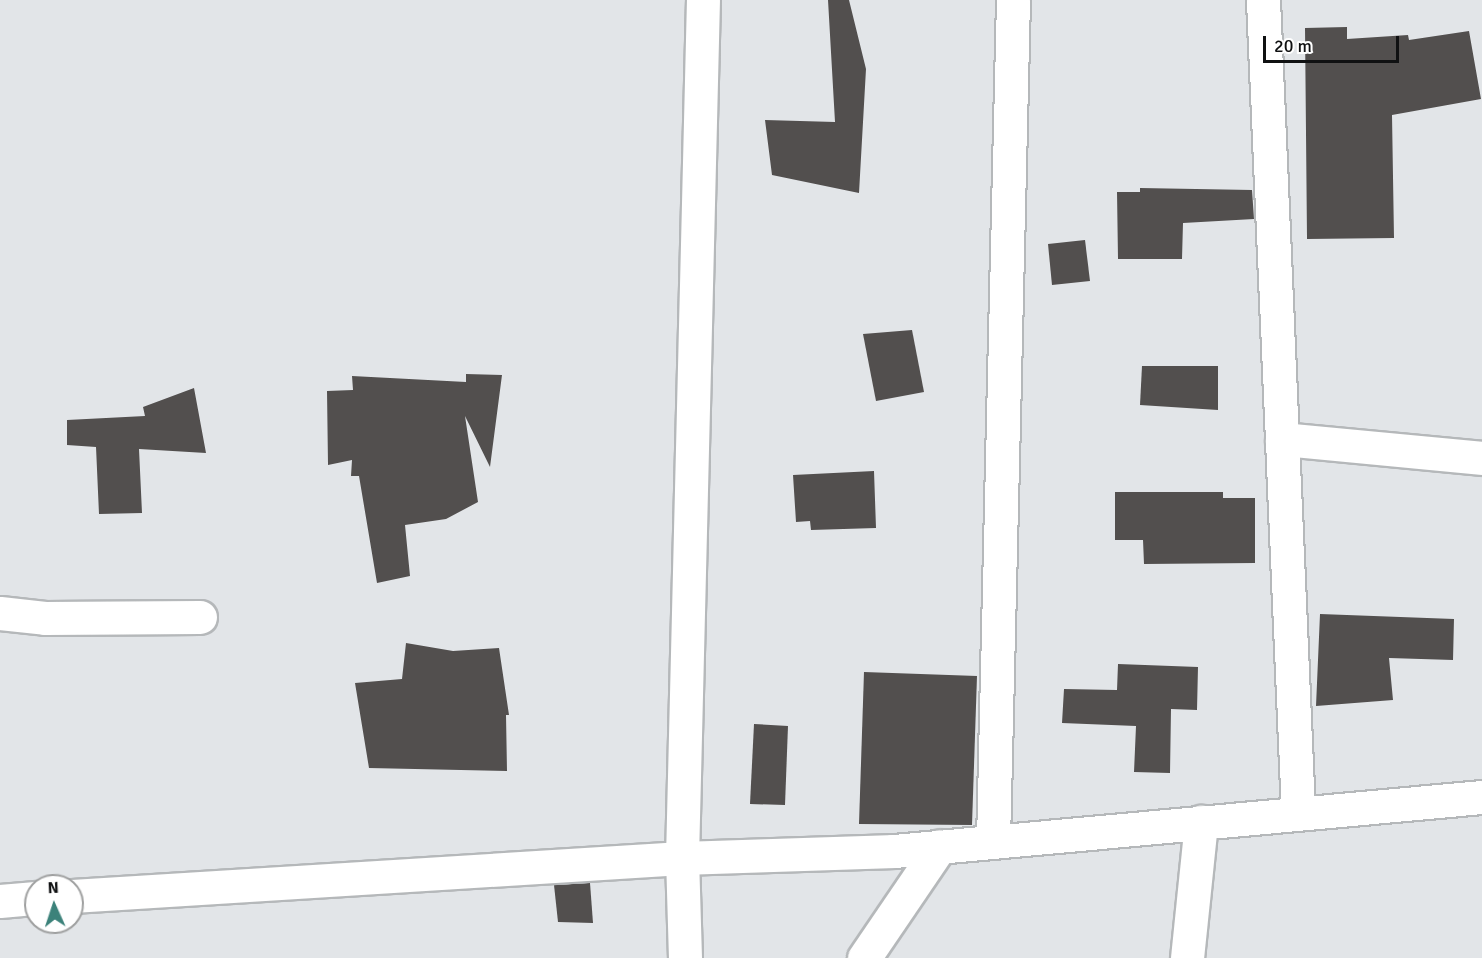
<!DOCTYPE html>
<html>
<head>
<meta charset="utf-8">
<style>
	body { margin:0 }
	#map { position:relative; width:1482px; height:958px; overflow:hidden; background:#e2e5e8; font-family:Signika,sans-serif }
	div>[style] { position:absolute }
	.building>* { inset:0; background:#524f4e }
	.roads { filter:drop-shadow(2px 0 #b5b8ba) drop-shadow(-2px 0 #b5b8ba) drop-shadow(0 2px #b5b8ba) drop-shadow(0 -2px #b5b8ba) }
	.minor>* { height:33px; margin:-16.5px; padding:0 16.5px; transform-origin:16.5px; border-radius:16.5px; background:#fff }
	span { translate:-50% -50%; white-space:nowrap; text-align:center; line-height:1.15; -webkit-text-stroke:6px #fff; paint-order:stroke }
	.north { position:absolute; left:24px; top:874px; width:60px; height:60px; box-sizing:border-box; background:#fff; border:2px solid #9fa0a0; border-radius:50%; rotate:357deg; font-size:16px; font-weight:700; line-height:24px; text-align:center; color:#101112 }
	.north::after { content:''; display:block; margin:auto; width:21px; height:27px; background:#3c827a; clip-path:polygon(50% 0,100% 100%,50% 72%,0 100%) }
	.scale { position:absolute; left:1263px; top:36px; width:136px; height:27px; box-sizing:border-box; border:3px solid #101112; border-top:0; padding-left:8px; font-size:18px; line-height:21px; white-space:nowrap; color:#101112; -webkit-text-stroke:4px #fff; paint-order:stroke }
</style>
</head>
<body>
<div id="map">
	<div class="building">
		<div style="clip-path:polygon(828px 0,849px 0,866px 69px,859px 193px,772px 175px,765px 120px,835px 122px)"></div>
		<div style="clip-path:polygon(1347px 27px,1347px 39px,1408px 35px,1409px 40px,1469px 31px,1481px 99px,1392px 115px,1394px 238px,1307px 239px,1305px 28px)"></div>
		<div style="clip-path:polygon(1140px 188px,1252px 190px,1254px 219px,1183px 223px,1182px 259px,1118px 259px,1117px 192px,1140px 192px)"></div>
		<div style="clip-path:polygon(1085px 240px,1090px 281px,1052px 285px,1048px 244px)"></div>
		<div style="clip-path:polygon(912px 330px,924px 392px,876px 401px,863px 334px)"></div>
		<div style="clip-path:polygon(1142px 366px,1218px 366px,1218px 410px,1140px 405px)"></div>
		<div style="clip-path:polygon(466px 374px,502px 375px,490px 467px,465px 416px,478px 502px,446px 519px,405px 525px,410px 576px,377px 583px,359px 476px,351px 476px,352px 460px,328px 465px,327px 391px,353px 390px,352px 376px,466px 382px)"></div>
		<div style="clip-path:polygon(194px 388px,206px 453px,139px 449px,142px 513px,99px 514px,96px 447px,67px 445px,67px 420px,145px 416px,143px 407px)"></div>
		<div style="clip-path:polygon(874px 471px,876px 528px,811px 530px,810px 521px,796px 522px,793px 475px)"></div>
		<div style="clip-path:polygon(1115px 492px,1223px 492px,1223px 498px,1255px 498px,1255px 563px,1144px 564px,1143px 540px,1115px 540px)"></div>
		<div style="clip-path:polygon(1320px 614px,1454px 619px,1453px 660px,1389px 658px,1393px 700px,1316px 706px)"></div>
		<div style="clip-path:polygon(406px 643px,453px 651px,499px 648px,509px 715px,506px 715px,507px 771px,369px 768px,355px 683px,402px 679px)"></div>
		<div style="clip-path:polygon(1118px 664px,1198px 667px,1197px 710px,1171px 709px,1170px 773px,1134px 772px,1136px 726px,1062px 723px,1064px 689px,1117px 690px)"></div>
		<div style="clip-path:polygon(864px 672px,977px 676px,972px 825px,859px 824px)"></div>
		<div style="clip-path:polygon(754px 724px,788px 726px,785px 805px,750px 804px)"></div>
		<div style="clip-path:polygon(590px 883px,593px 923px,558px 922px,554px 885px)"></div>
	</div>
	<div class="roads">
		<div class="minor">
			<div style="left:1263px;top:0;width:814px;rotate:87.53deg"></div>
			<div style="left:1282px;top:439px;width:201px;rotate:5.4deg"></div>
			<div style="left:0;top:613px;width:45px;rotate:6.3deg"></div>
			<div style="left:45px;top:618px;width:155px;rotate:-0.4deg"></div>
			<div style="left:993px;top:841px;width:841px;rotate:-88.64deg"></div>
			<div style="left:72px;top:896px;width:611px;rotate:-3.56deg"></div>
			<div style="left:682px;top:858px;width:212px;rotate:-1.9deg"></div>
			<div style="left:894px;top:851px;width:590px;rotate:-5.25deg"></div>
			<div style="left:0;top:901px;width:36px;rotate:-5deg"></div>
			<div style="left:685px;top:958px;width:100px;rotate:-91.7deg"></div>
			<div style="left:682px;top:858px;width:858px;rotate:-88.6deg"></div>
			<div style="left:864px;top:958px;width:135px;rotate:-55.8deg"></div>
			<div style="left:1187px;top:958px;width:137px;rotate:-84.1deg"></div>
		</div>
	</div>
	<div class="north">N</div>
	<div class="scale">20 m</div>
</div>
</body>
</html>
